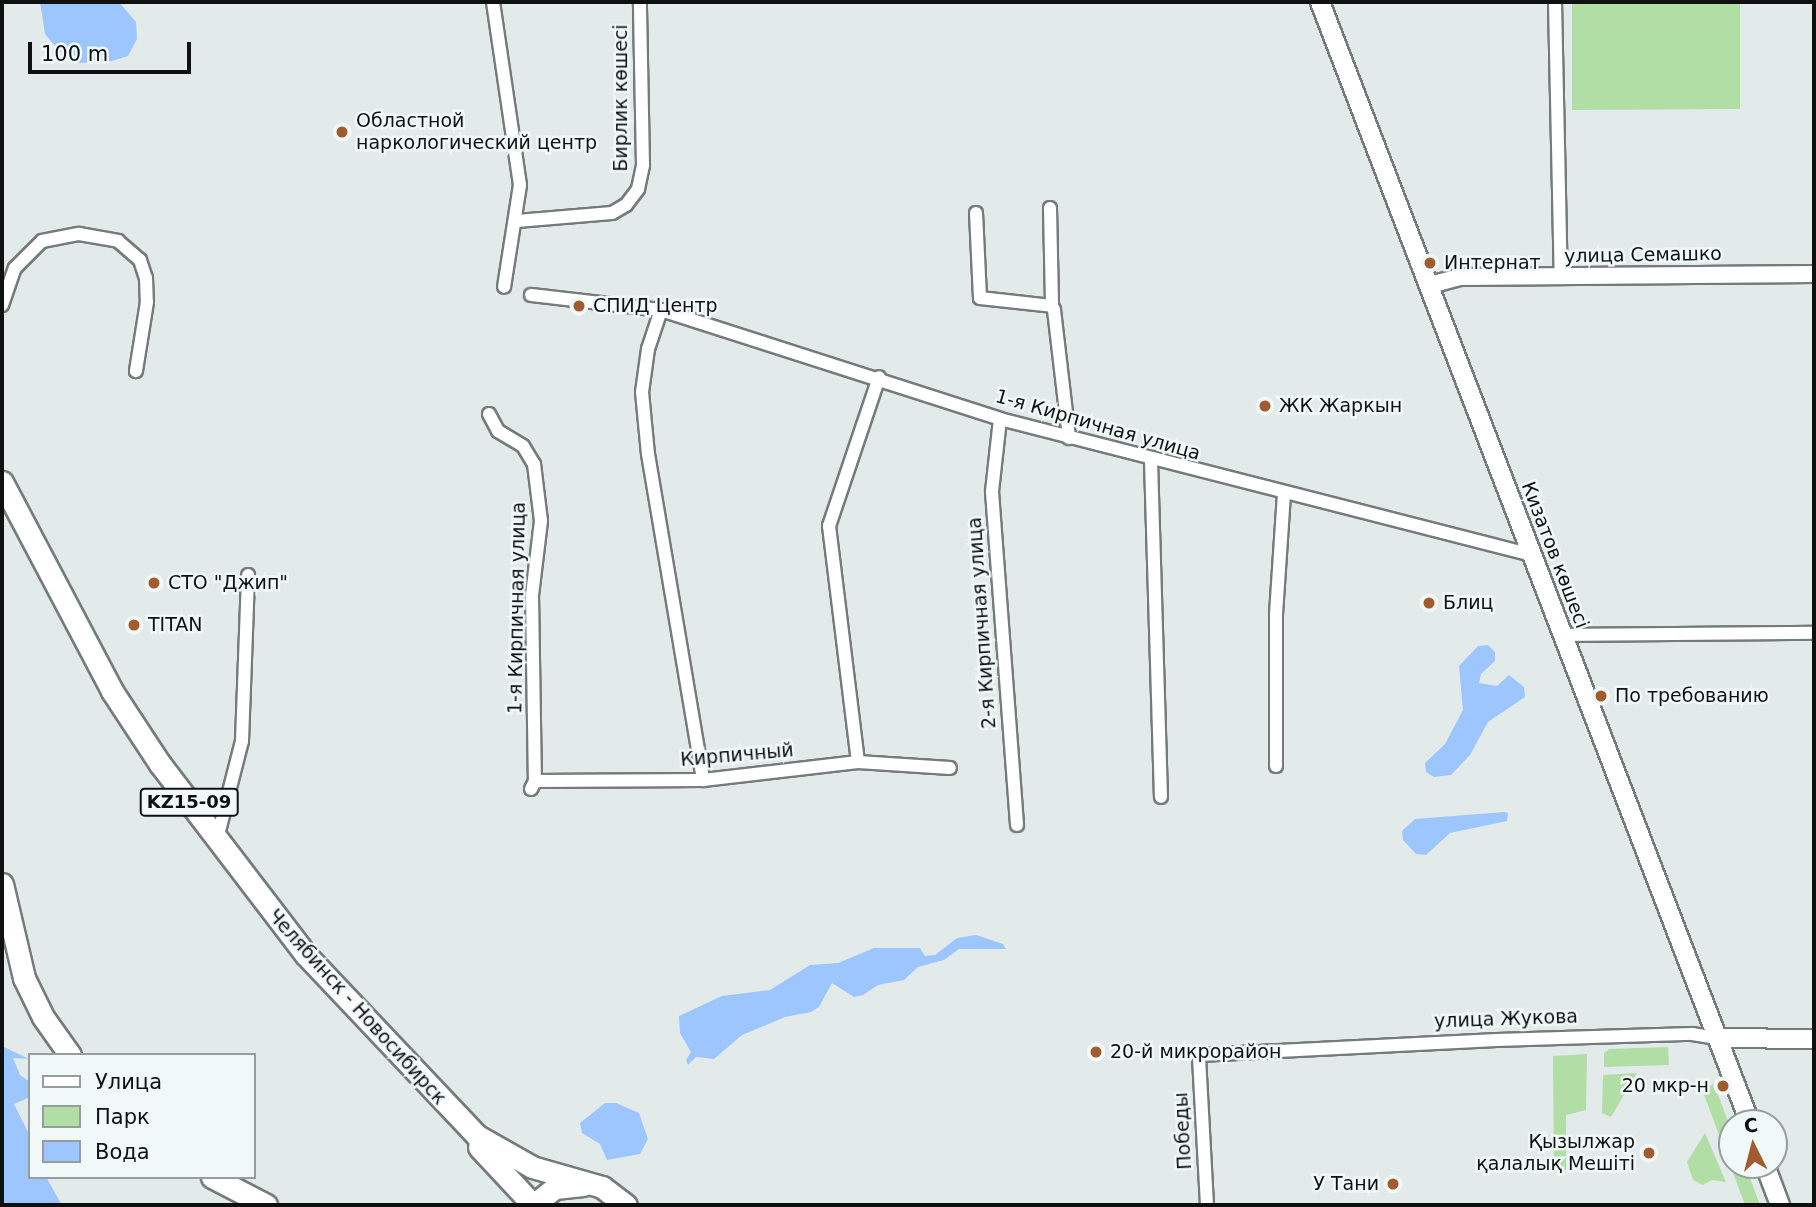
<!DOCTYPE html>
<html>
<head>
<meta charset="utf-8">
<style>
	body { margin:0 }
	#map { position:relative; width:1816px; height:1207px; overflow:hidden; background:#e3eaea; font-family:"DejaVu Sans",sans-serif }
	div>[style] { position:absolute }
	.green>* { inset:0; background:#b1dea5 }
	.water>* { inset:0; background:#9dc6ff }
	.roads { filter:drop-shadow(2px 0 #757b7b) drop-shadow(-2px 0 #757b7b) drop-shadow(0 2px #757b7b) drop-shadow(0 -2px #757b7b) }
	.minor>* { height:12px; margin:-6px; padding:0 6px; transform-origin:6px; border-radius:6px; background:#fff }
	.tertiary>* { height:16px; margin:-8px; padding:0 8px; transform-origin:8px; border-radius:8px; background:#fff }
	.secondary>* { height:18px; margin:-9px; padding:0 9px; transform-origin:9px; border-radius:9px; background:#fff }
	.trunk>* { height:21px; margin:-10.5px; padding:0 10.5px; transform-origin:10.5px; border-radius:10.5px; background:#fff }
	.dots>* { width:19px; height:19px; translate:-50% -50%; box-sizing:border-box; border:4px solid #f1f8f8; border-radius:50% }
	span { translate:-50% -50%; white-space:nowrap; text-align:center; line-height:1.15; -webkit-text-stroke:5px #f1f8f8; paint-order:stroke }
	.shield-label span { padding:2px 5px; background:#f1f8f8; border:2px solid; border-radius:5px; -webkit-text-stroke-width:0 }
	.shield-label { font-size:18px; color:#0f1111; font-weight:700 }
	.street-label { font-size:19px; color:#0f1111 }
	.poi-label { font-size:19px; color:#0f1111 }
	.left { translate:0 -50%; text-align:left }
	.right { translate:-100% -50%; text-align:right }
	.frame { position:absolute; inset:0; border:4px solid #0f1111; pointer-events:none }
	.legend { position:absolute; left:28px; top:1053px; width:228px; height:126px; box-sizing:border-box; background:#f1f8f8; border:2px solid #979c9c; margin:0; padding:9px 12px; list-style:none; font-size:21px; color:#0f1111 }
	.legend li { display:flex; align-items:center; gap:14px; height:35px }
	.legend b { width:35px; border:2px solid #979c9c }
	.north { position:absolute; left:1718px; top:1109px; width:70px; height:70px; box-sizing:border-box; background:#f1f8f8; border:2px solid #979c9c; border-radius:50%; rotate:354deg; font-size:19px; font-weight:700; line-height:28px; text-align:center; color:#0f1111 }
	.north::after { content:''; display:block; margin:auto; width:24px; height:32px; background:#a05b2f; clip-path:polygon(50% 0,100% 100%,50% 72%,0 100%) }
	.scale { position:absolute; left:28px; top:42px; width:163px; height:32px; box-sizing:border-box; border:4px solid #0f1111; border-top:0; padding-left:9px; font-size:21px; line-height:24px; white-space:nowrap; color:#0f1111; -webkit-text-stroke:5px #f1f8f8; paint-order:stroke }
</style>
</head>
<body>
<div id="map">
	<div class="green">
		<div style="clip-path:polygon(1572px 2px,1740px 2px,1740px 109px,1572px 110px)"></div>
		<div style="clip-path:polygon(1668px 1047px,1669px 1065px,1604px 1067px,1604px 1053px,1609px 1049px)"></div>
		<div style="clip-path:polygon(1587px 1054px,1586px 1110px,1566px 1115px,1566px 1170px,1554px 1170px,1553px 1056px)"></div>
		<div style="clip-path:polygon(1637px 1073px,1611px 1117px,1602px 1113px,1603px 1075px)"></div>
		<div style="clip-path:polygon(1714px 1084px,1732px 1132px,1732px 1165px,1745px 1165px,1760px 1205px,1745px 1205px,1702px 1089px)"></div>
		<div style="clip-path:polygon(1705px 1133px,1726px 1182px,1712px 1180px,1703px 1185px,1693px 1180px,1687px 1162px)"></div>
	</div>
	<div class="water">
		<div style="clip-path:polygon(40px 2px,119px 2px,136px 22px,137px 39px,128px 56px,112px 61px,80px 63px,65px 58px,45px 34px)"></div>
		<div style="clip-path:polygon(1488px 645px,1495px 652px,1495px 661px,1481px 674px,1479px 683px,1497px 686px,1509px 675px,1524px 687px,1525px 697px,1488px 722px,1470px 755px,1451px 775px,1434px 777px,1426px 772px,1425px 763px,1445px 744px,1463px 710px,1459px 666px,1478px 646px)"></div>
		<div style="clip-path:polygon(1504px 812px,1508px 813px,1507px 821px,1450px 833px,1426px 855px,1416px 854px,1403px 840px,1402px 831px,1415px 819px)"></div>
		<div style="clip-path:polygon(976px 935px,1003px 944px,1006px 949px,959px 949px,944px 960px,918px 967px,904px 980px,878px 985px,863px 995px,854px 997px,832px 983px,819px 1007px,811px 1012px,785px 1017px,742px 1035px,714px 1059px,696px 1057px,688px 1065px,686px 1060px,691px 1052px,680px 1033px,679px 1016px,722px 996px,770px 990px,810px 965px,838px 963px,874px 948px,920px 948px,925px 956px,935px 955px,957px 938px)"></div>
		<div style="clip-path:polygon(2px 1046px,29px 1059px,13px 1058px,20px 1075px,30px 1082px,30px 1097px,14px 1104px,30px 1136px,30px 1177px,46px 1177px,62px 1205px,2px 1205px)"></div>
		<div style="clip-path:polygon(605px 1103px,616px 1103px,639px 1113px,648px 1139px,640px 1154px,607px 1160px,600px 1144px,582px 1133px,580px 1123px)"></div>
	</div>
	<div class="roads">
		<div class="minor">
			<div style="left:493px;top:2px;width:185px;rotate:81.6deg"></div>
			<div style="left:520px;top:185px;width:103px;rotate:98.9deg"></div>
			<div style="left:1555px;top:2px;width:275px;rotate:88.8deg"></div>
			<div style="left:1050px;top:208px;width:98px;rotate:88.8deg"></div>
			<div style="left:976px;top:213px;width:85px;rotate:87.3deg"></div>
			<div style="left:980px;top:298px;width:72px;rotate:6.3deg"></div>
			<div style="left:1052px;top:306px;width:4px;rotate:63deg"></div>
			<div style="left:1054px;top:310px;width:129px;rotate:83.3deg"></div>
			<div style="left:517px;top:221px;width:95px;rotate:-4.8deg"></div>
			<div style="left:612px;top:213px;width:16px;rotate:-30deg"></div>
			<div style="left:626px;top:205px;width:20px;rotate:-53deg"></div>
			<div style="left:638px;top:189px;width:25px;rotate:-78deg"></div>
			<div style="left:643px;top:165px;width:163px;rotate:-91.1deg"></div>
			<div style="left:531px;top:295px;width:131px;rotate:6.6deg"></div>
			<div style="left:661px;top:310px;width:356px;rotate:17.8deg"></div>
			<div style="left:1000px;top:419px;width:549px;rotate:14.34deg"></div>
			<div style="left:2px;top:305px;width:39px;rotate:-71deg"></div>
			<div style="left:15px;top:268px;width:38px;rotate:-45deg"></div>
			<div style="left:42px;top:241px;width:38px;rotate:-11deg"></div>
			<div style="left:79px;top:234px;width:40px;rotate:10deg"></div>
			<div style="left:118px;top:241px;width:29px;rotate:41deg"></div>
			<div style="left:140px;top:260px;width:19px;rotate:72deg"></div>
			<div style="left:146px;top:278px;width:24px;rotate:88deg"></div>
			<div style="left:147px;top:302px;width:70px;rotate:99.1deg"></div>
			<div style="left:661px;top:310px;width:41px;rotate:108.4deg"></div>
			<div style="left:648px;top:349px;width:43px;rotate:97.9deg"></div>
			<div style="left:642px;top:392px;width:62px;rotate:84.5deg"></div>
			<div style="left:648px;top:454px;width:331px;rotate:80.4deg"></div>
			<div style="left:489px;top:414px;width:19px;rotate:62deg"></div>
			<div style="left:498px;top:431px;width:29px;rotate:31deg"></div>
			<div style="left:523px;top:446px;width:21px;rotate:59deg"></div>
			<div style="left:534px;top:464px;width:57px;rotate:83deg"></div>
			<div style="left:541px;top:521px;width:75px;rotate:96.9deg"></div>
			<div style="left:532px;top:595px;width:186px;rotate:89.1deg"></div>
			<div style="left:1000px;top:419px;width:73px;rotate:96.3deg"></div>
			<div style="left:992px;top:492px;width:334px;rotate:85.7deg"></div>
			<div style="left:1151px;top:461px;width:336px;rotate:88.3deg"></div>
			<div style="left:1563px;top:635px;width:251px;rotate:-0.5deg"></div>
			<div style="left:858px;top:762px;width:238px;rotate:-97deg"></div>
			<div style="left:829px;top:526px;width:157px;rotate:-71.4deg"></div>
			<div style="left:1276px;top:766px;width:152px;rotate:-90deg"></div>
			<div style="left:1276px;top:614px;width:119px;rotate:-86.2deg"></div>
			<div style="left:531px;top:789px;width:9px;rotate:-63deg"></div>
			<div style="left:535px;top:781px;width:168px;rotate:-0.3deg"></div>
			<div style="left:703px;top:780px;width:156px;rotate:-6.6deg"></div>
			<div style="left:858px;top:762px;width:92px;rotate:3.7deg"></div>
			<div style="left:217px;top:839px;width:101px;rotate:-75.7deg"></div>
			<div style="left:242px;top:741px;width:166px;rotate:-87.9deg"></div>
			<div style="left:1207px;top:1205px;width:150px;rotate:-93.1deg"></div>
			<div style="left:1199px;top:1055px;width:298px;rotate:-2.9deg"></div>
			<div style="left:1497px;top:1040px;width:195px;rotate:-1.8deg"></div>
			<div style="left:1692px;top:1034px;width:26px;rotate:9deg"></div>
		</div>
		<div class="tertiary">
			<div style="left:1430px;top:285px;width:31px;rotate:-15deg"></div>
			<div style="left:1460px;top:277px;width:354px;rotate:-0.5deg"></div>
		</div>
		<div class="secondary">
			<div style="left:1320px;top:2px;width:1201px;rotate:69.01deg"></div>
			<div style="left:1718px;top:1038px;width:96px;rotate:0.6deg"></div>
			<div style="left:1765px;top:1165px;width:43px;rotate:69.4deg"></div>
		</div>
		<div class="trunk">
			<div style="left:2px;top:482px;width:236px;rotate:62.2deg"></div>
			<div style="left:112px;top:691px;width:87px;rotate:56.7deg"></div>
			<div style="left:160px;top:764px;width:240px;rotate:52.6deg"></div>
			<div style="left:306px;top:955px;width:248px;rotate:46.6deg"></div>
			<div style="left:476px;top:1135px;width:64px;rotate:29.7deg"></div>
			<div style="left:532px;top:1167px;width:73px;rotate:15.9deg"></div>
			<div style="left:602px;top:1187px;width:30px;rotate:37deg"></div>
			<div style="left:2px;top:884px;width:97px;rotate:76.8deg"></div>
			<div style="left:24px;top:978px;width:43px;rotate:64deg"></div>
			<div style="left:43px;top:1017px;width:47px;rotate:54.6deg"></div>
			<div style="left:479px;top:1147px;width:79px;rotate:47deg"></div>
			<div style="left:533px;top:1205px;width:28px;rotate:-38deg"></div>
			<div style="left:555px;top:1188px;width:28px;rotate:-6deg"></div>
			<div style="left:212px;top:1177px;width:61px;rotate:27.4deg"></div>
		</div>
	</div>
	<div class="dots">
		<div style="left:342px;top:132px;background:#a05b2f"></div>
		<div style="left:1430px;top:263px;background:#a05b2f"></div>
		<div style="left:579px;top:306px;background:#a05b2f"></div>
		<div style="left:1265px;top:406px;background:#a05b2f"></div>
		<div style="left:154px;top:583px;background:#a05b2f"></div>
		<div style="left:1429px;top:603px;background:#a05b2f"></div>
		<div style="left:134px;top:625px;background:#a05b2f"></div>
		<div style="left:1601px;top:696px;background:#a05b2f"></div>
		<div style="left:1096px;top:1052px;background:#a05b2f"></div>
		<div style="left:1723px;top:1086px;background:#a05b2f"></div>
		<div style="left:1649px;top:1153px;background:#a05b2f"></div>
		<div style="left:1393px;top:1184px;background:#a05b2f"></div>
	</div>
	<div class="shield-label">
		<span style="left:189px;top:802px">KZ15-09</span>
	</div>
	<div class="street-label">
		<span style="left:621px;top:98px;rotate:-90deg">Бирлик көшесі</span>
		<span style="left:1643px;top:255px;rotate:-1deg">улица Семашко</span>
		<span style="left:1098px;top:425px;rotate:16deg">1-я Кирпичная улица</span>
		<span style="left:1555px;top:555px;rotate:69deg">Кизатов көшесі</span>
		<span style="left:517px;top:608px;rotate:-89deg">1-я Кирпичная улица</span>
		<span style="left:982px;top:623px;rotate:-94deg">2-я Кирпичная улица</span>
		<span style="left:737px;top:755px;rotate:-5deg">Кирпичный</span>
		<span style="left:357px;top:1007px;rotate:48deg">Челябинск - Новосибирск</span>
		<span style="left:1506px;top:1019px;rotate:-2deg">улица Жукова</span>
		<span style="left:1183px;top:1131px;rotate:-93deg">Победы</span>
	</div>
	<div class="poi-label">
		<span class="left" style="left:356px;top:132px">Областной<br>наркологический центр</span>
		<span class="left" style="left:1444px;top:263px">Интернат</span>
		<span class="left" style="left:593px;top:306px">СПИД Центр</span>
		<span class="left" style="left:1279px;top:406px">ЖК Жаркын</span>
		<span class="left" style="left:168px;top:583px">СТО "Джип"</span>
		<span class="left" style="left:1443px;top:603px">Блиц</span>
		<span class="left" style="left:148px;top:625px">TITAN</span>
		<span class="left" style="left:1615px;top:696px">По требованию</span>
		<span class="left" style="left:1110px;top:1052px">20-й микрорайон</span>
		<span class="right" style="left:1709px;top:1086px">20 мкр-н</span>
		<span class="right" style="left:1635px;top:1153px">Қызылжар<br>қалалық Мешіті</span>
		<span class="right" style="left:1379px;top:1184px">У Тани</span>
	</div>
	<div class="frame"></div>
	<ul class="legend">
	<li><b style="height:9px;background:#fff"></b>Улица</li>
	<li><b style="height:19px;background:#b1dea5"></b>Парк</li>
	<li><b style="height:19px;background:#9dc6ff"></b>Вода</li>
	</ul>
	<div class="north">С</div>
	<div class="scale">100 m</div>
</div>
</body>
</html>
